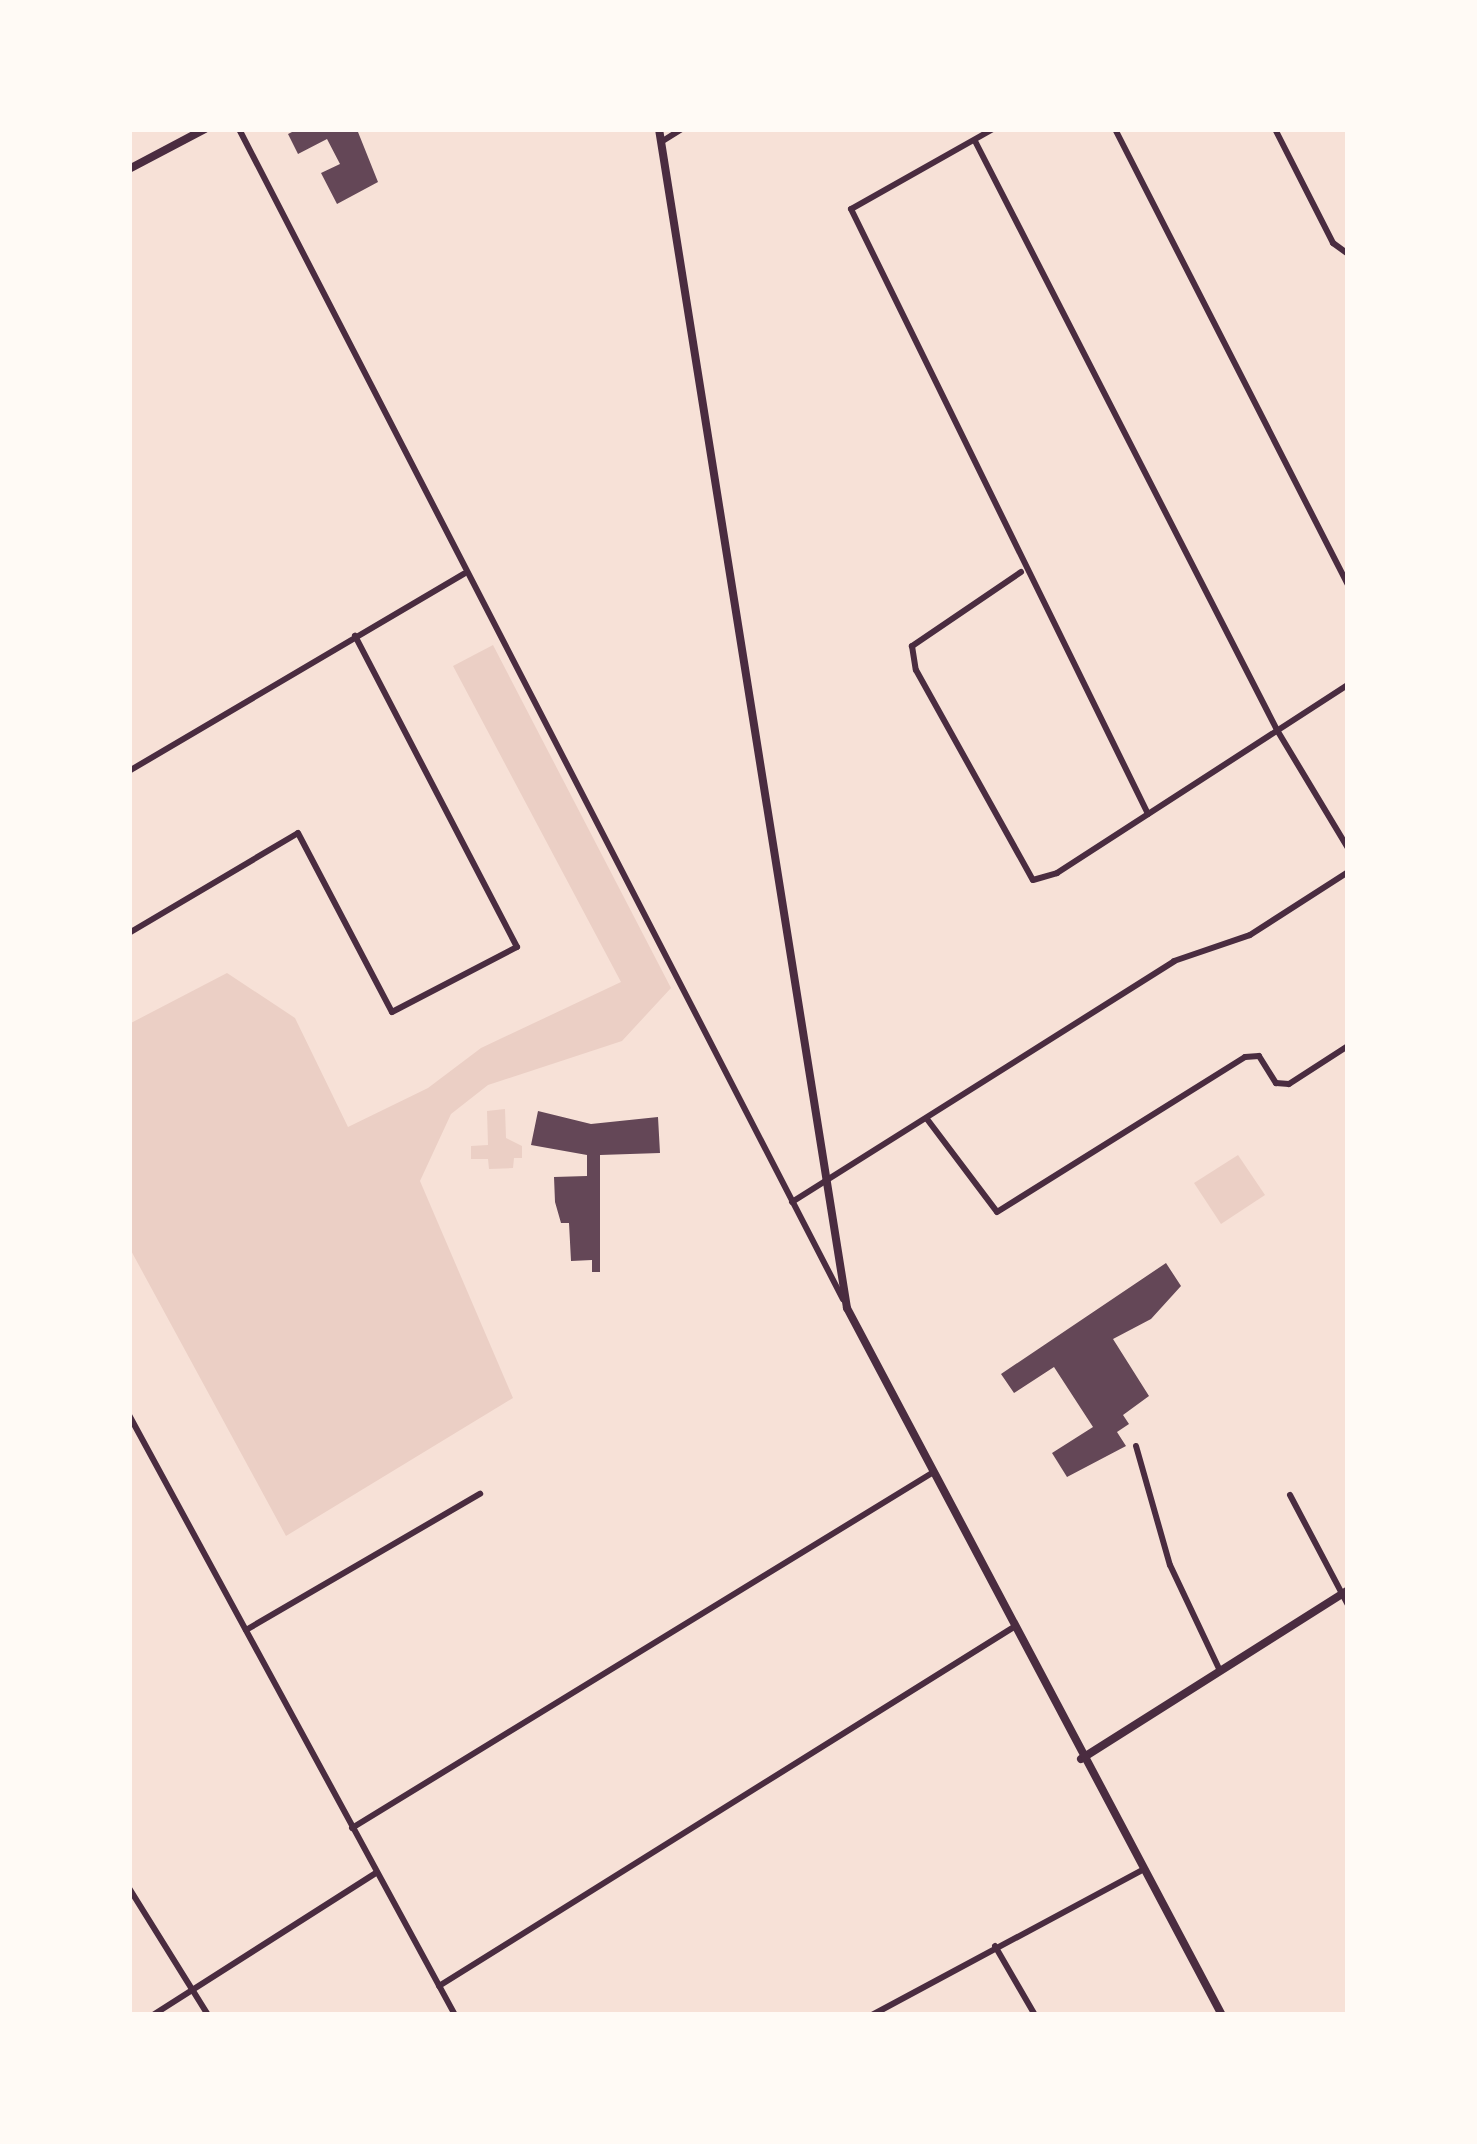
<!DOCTYPE html>
<html>
<head>
<meta charset="utf-8">
<style>
	body { margin:0 }
	#map { position:relative; width:1477px; height:2144px; overflow:hidden; background:#f7e1d7; font-family:Montserrat,sans-serif }
	div>[style] { position:absolute }
	.green>* { inset:0; background:#ebcfc5 }
	.building>* { inset:0; background:#644757 }
	.minor>* { height:6px; margin:-3px; padding:0 3px; transform-origin:3px; border-radius:3px; background:#4a2c40 }
	.tertiary>* { height:8px; margin:-4px; padding:0 4px; transform-origin:4px; border-radius:4px; background:#4a2c40 }
	.secondary>* { height:8px; margin:-4px; padding:0 4px; transform-origin:4px; border-radius:4px; background:#4a2c40 }
	span { translate:-50% -50%; white-space:nowrap; text-align:center; line-height:1.15; -webkit-text-stroke:9px #fffaf5; paint-order:stroke }
	.frame { position:absolute; inset:0; border:132px solid #fffaf5; pointer-events:none }
</style>
</head>
<body>
<div id="map">
	<div class="green">
		<div style="clip-path:polygon(493px 645px,671px 988px,622px 1041px,488px 1085px,451px 1114px,420px 1181px,513px 1398px,286px 1536px,129px 1247px,129px 1024px,227px 973px,295px 1018px,348px 1127px,428px 1088px,481px 1048px,621px 982px,453px 666px)"></div>
		<div style="clip-path:polygon(505px 1109px,506px 1138px,522px 1146px,522px 1158px,514px 1158px,513px 1168px,489px 1169px,488px 1159px,471px 1159px,471px 1146px,488px 1145px,487px 1111px)"></div>
		<div style="clip-path:polygon(1238px 1155px,1265px 1195px,1221px 1224px,1194px 1183px)"></div>
	</div>
	<div class="building">
		<div style="clip-path:polygon(298px 129px,358px 132px,378px 182px,337px 204px,321px 173px,340px 164px,327px 139px,298px 154px,288px 134px)"></div>
		<div style="clip-path:polygon(538px 1111px,591px 1124px,658px 1117px,660px 1153px,600px 1155px,600px 1272px,592px 1272px,592px 1260px,571px 1261px,569px 1223px,561px 1223px,555px 1202px,554px 1177px,587px 1176px,587px 1155px,531px 1145px)"></div>
		<div style="clip-path:polygon(1166px 1263px,1181px 1286px,1151px 1319px,1113px 1339px,1149px 1396px,1123px 1415px,1129px 1424px,1117px 1432px,1126px 1446px,1067px 1477px,1052px 1453px,1093px 1427px,1054px 1367px,1014px 1393px,1001px 1374px)"></div>
	</div>
	<div class="minor">
		<div style="left:239px;top:129px;width:1317px;rotate:62.7deg"></div>
		<div style="left:993px;top:129px;width:163px;rotate:150.6deg"></div>
		<div style="left:851px;top:209px;width:674px;rotate:63.85deg"></div>
		<div style="left:1115px;top:129px;width:512px;rotate:62.93deg"></div>
		<div style="left:1275px;top:129px;width:128px;rotate:63deg"></div>
		<div style="left:1333px;top:243px;width:19px;rotate:36deg"></div>
		<div style="left:975px;top:141px;width:662px;rotate:62.85deg"></div>
		<div style="left:1277px;top:730px;width:138px;rotate:59deg"></div>
		<div style="left:661px;top:142px;width:25px;rotate:-32deg"></div>
		<div style="left:1021px;top:572px;width:132px;rotate:145.8deg"></div>
		<div style="left:912px;top:646px;width:24px;rotate:81deg"></div>
		<div style="left:916px;top:670px;width:240px;rotate:60.9deg"></div>
		<div style="left:1033px;top:880px;width:25px;rotate:-16deg"></div>
		<div style="left:1057px;top:873px;width:346px;rotate:-32.9deg"></div>
		<div style="left:129px;top:771px;width:389px;rotate:-30.5deg"></div>
		<div style="left:129px;top:933px;width:196px;rotate:-30.6deg"></div>
		<div style="left:298px;top:833px;width:202px;rotate:62.3deg"></div>
		<div style="left:392px;top:1012px;width:141px;rotate:-27.5deg"></div>
		<div style="left:517px;top:947px;width:351px;rotate:-117.5deg"></div>
		<div style="left:927px;top:1119px;width:116px;rotate:53deg"></div>
		<div style="left:997px;top:1212px;width:292px;rotate:-32deg"></div>
		<div style="left:1245px;top:1057px;width:14px;rotate:-4deg"></div>
		<div style="left:1259px;top:1056px;width:32px;rotate:58deg"></div>
		<div style="left:1276px;top:1083px;width:13px;rotate:4deg"></div>
		<div style="left:1289px;top:1084px;width:70px;rotate:-32.8deg"></div>
		<div style="left:792px;top:1202px;width:452px;rotate:-32.2deg"></div>
		<div style="left:1174px;top:961px;width:80px;rotate:-18.9deg"></div>
		<div style="left:1250px;top:935px;width:117px;rotate:-32.7deg"></div>
		<div style="left:129px;top:1415px;width:683px;rotate:61.48deg"></div>
		<div style="left:1136px;top:1446px;width:124px;rotate:74.1deg"></div>
		<div style="left:1170px;top:1565px;width:117px;rotate:64.7deg"></div>
		<div style="left:1290px;top:1495px;width:124px;rotate:62.2deg"></div>
		<div style="left:246px;top:1630px;width:271px;rotate:-30.2deg"></div>
		<div style="left:352px;top:1828px;width:680px;rotate:-31.47deg"></div>
		<div style="left:129px;top:1888px;width:150px;rotate:58.1deg"></div>
		<div style="left:995px;top:1946px;width:80px;rotate:59.9deg"></div>
		<div style="left:439px;top:1986px;width:678px;rotate:-31.98deg"></div>
		<div style="left:153px;top:2015px;width:264px;rotate:-32.5deg"></div>
		<div style="left:872px;top:2015px;width:306px;rotate:-28.2deg"></div>
	</div>
	<div class="tertiary">
		<div style="left:129px;top:169px;width:86px;rotate:-27.8deg"></div>
		<div style="left:1081px;top:1759px;width:316px;rotate:-32.3deg"></div>
	</div>
	<div class="secondary">
		<div style="left:659px;top:129px;width:1194px;rotate:80.94deg"></div>
		<div style="left:847px;top:1308px;width:800px;rotate:62.06deg"></div>
	</div>
	<div class="frame"></div>
</div>
</body>
</html>
